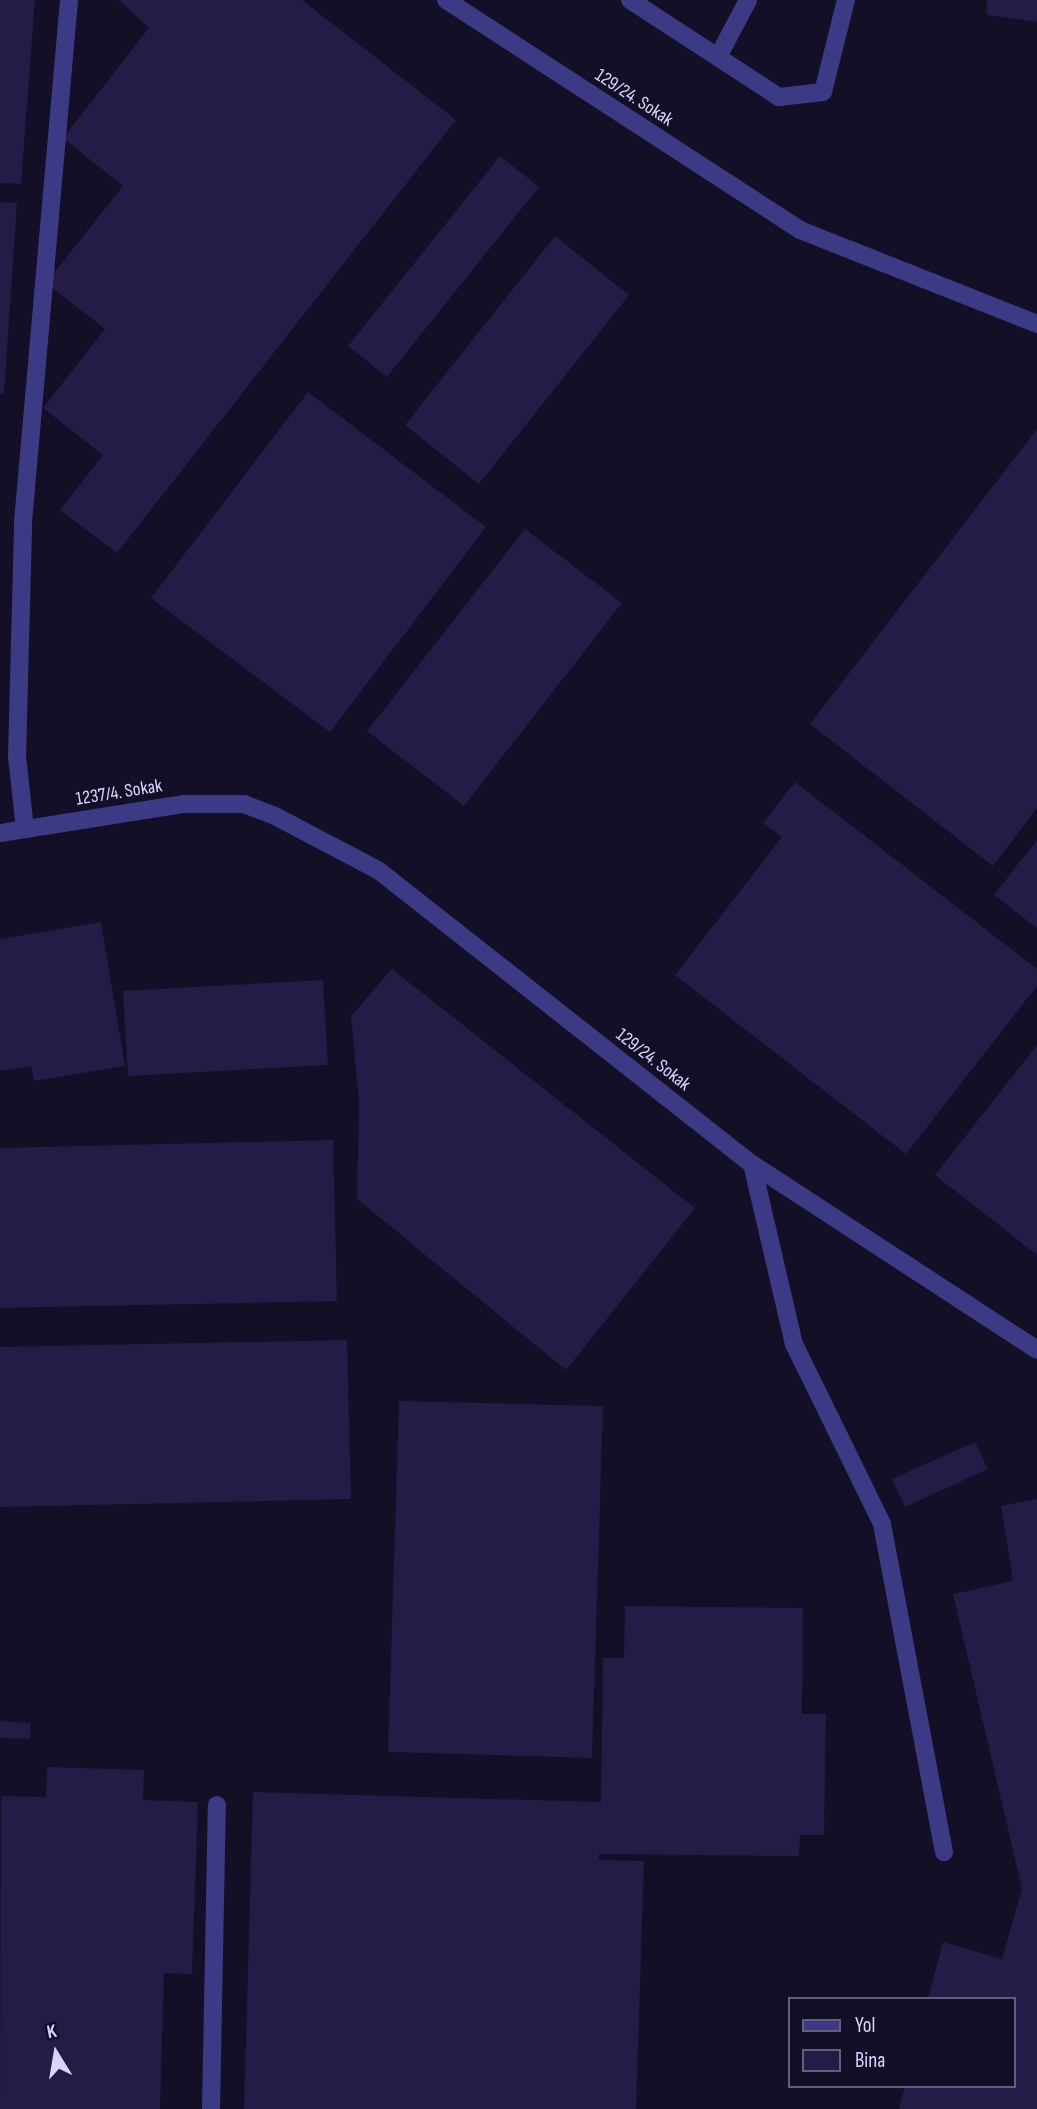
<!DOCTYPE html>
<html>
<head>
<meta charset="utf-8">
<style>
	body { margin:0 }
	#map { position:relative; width:1037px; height:2109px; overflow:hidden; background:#130f26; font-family:"Sofia Sans Condensed",sans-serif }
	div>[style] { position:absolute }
	.building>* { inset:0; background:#241b47 }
	.minor>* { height:18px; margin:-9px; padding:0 9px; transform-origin:9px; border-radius:9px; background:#3d3a85 }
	span { translate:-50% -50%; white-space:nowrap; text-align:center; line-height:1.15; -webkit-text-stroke:5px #130f26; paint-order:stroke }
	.street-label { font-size:19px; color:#d9d4ff }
	.legend { position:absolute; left:788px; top:1997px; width:228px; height:91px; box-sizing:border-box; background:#130f26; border:2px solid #625e7d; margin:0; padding:9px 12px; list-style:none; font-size:21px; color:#d9d4ff }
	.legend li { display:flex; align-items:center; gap:14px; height:35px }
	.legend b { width:35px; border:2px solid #625e7d }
	.north { position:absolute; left:21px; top:2018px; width:70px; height:70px; -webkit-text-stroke:5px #130f26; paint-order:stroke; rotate:349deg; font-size:19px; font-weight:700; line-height:28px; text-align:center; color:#d9d4ff }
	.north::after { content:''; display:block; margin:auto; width:24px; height:32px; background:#d9d4ff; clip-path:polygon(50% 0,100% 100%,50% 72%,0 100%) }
</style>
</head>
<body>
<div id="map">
	<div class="building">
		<div style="clip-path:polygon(0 0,35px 0,21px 184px,0 183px)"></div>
		<div style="clip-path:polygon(119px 0,302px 0,456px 120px,117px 553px,60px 510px,103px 455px,43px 408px,105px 329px,46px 283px,123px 186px,63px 138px,149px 28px)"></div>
		<div style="clip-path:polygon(987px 0,1037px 0,1037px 22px,987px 15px)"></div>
		<div style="clip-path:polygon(500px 156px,539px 187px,387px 377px,348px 346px)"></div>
		<div style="clip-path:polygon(0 202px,17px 203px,4px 394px,0 393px)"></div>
		<div style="clip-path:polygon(555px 236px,629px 295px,479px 484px,405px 425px)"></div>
		<div style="clip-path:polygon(308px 392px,486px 527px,330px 732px,151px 598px)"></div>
		<div style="clip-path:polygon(1037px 429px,1037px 808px,993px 866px,810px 724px)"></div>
		<div style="clip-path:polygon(525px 529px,622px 603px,464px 806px,367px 731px)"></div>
		<div style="clip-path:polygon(795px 782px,1037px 969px,1037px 986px,906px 1154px,675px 975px,782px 837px,763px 823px)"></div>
		<div style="clip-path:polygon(1037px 840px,1037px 928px,994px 895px)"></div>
		<div style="clip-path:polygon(101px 922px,125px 1066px,34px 1081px,31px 1066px,0 1071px,0 939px)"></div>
		<div style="clip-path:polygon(392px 969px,695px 1208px,566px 1370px,357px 1199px,359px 1102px,351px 1016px)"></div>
		<div style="clip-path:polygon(323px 980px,328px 1065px,128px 1076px,123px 991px)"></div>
		<div style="clip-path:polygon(1037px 1045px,1037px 1255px,935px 1175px)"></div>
		<div style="clip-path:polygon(333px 1140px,337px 1301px,0 1308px,0 1148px)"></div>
		<div style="clip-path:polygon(347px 1340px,351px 1499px,0 1507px,0 1347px)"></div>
		<div style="clip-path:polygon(399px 1401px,603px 1406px,592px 1758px,388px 1752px)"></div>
		<div style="clip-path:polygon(975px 1442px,988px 1469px,905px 1507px,892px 1479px)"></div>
		<div style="clip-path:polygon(1037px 1499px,1037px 2109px,899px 2109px,905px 2086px,1014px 2086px,1014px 1999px,928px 1999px,943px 1942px,1002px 1959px,1022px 1889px,953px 1594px,1013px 1581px,1001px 1506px)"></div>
		<div style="clip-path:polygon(625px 1606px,803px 1608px,802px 1714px,826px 1714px,824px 1835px,800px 1835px,799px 1856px,599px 1854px,599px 1860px,644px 1861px,636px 2109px,244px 2109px,253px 1792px,601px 1802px,603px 1658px,624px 1658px)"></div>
		<div style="clip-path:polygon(0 1721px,31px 1723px,30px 1739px,0 1738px)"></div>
		<div style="clip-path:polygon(47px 1767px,144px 1770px,143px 1800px,198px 1802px,192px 1974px,164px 1973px,160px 2109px,0 2109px,1px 1796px,46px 1797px)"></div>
	</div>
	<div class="minor">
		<div style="left:446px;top:0;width:422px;rotate:33deg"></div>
		<div style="left:800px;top:230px;width:255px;rotate:21.6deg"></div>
		<div style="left:630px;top:0;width:178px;rotate:33.1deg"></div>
		<div style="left:779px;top:97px;width:44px;rotate:-6.5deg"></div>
		<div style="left:823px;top:92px;width:95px;rotate:-76deg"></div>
		<div style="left:718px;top:57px;width:64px;rotate:-62.2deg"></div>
		<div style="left:25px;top:829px;width:72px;rotate:-96.3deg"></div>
		<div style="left:17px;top:757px;width:235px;rotate:-88.5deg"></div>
		<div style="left:23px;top:522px;width:524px;rotate:-84.96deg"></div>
		<div style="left:0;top:833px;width:185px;rotate:-9deg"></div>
		<div style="left:183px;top:804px;width:61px"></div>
		<div style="left:244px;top:804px;width:33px;rotate:21deg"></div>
		<div style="left:275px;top:816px;width:116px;rotate:27.7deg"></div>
		<div style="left:378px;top:870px;width:476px;rotate:38.2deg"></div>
		<div style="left:752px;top:1164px;width:340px;rotate:33.1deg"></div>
		<div style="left:752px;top:1164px;width:185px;rotate:76.9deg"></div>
		<div style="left:794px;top:1344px;width:200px;rotate:63.9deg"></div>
		<div style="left:882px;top:1524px;width:334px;rotate:79.3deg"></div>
		<div style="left:211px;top:2109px;width:304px;rotate:-88.9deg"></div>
	</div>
	<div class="street-label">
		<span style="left:634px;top:98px;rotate:33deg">129/24. Sokak</span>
		<span style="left:119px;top:793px;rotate:-9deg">1237/4. Sokak</span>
		<span style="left:653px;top:1060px;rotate:38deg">129/24. Sokak</span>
	</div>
	<ul class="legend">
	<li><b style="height:9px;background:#3d3a85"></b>Yol</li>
	<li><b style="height:19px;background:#241b47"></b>Bina</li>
	</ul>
	<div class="north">K</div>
</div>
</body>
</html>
